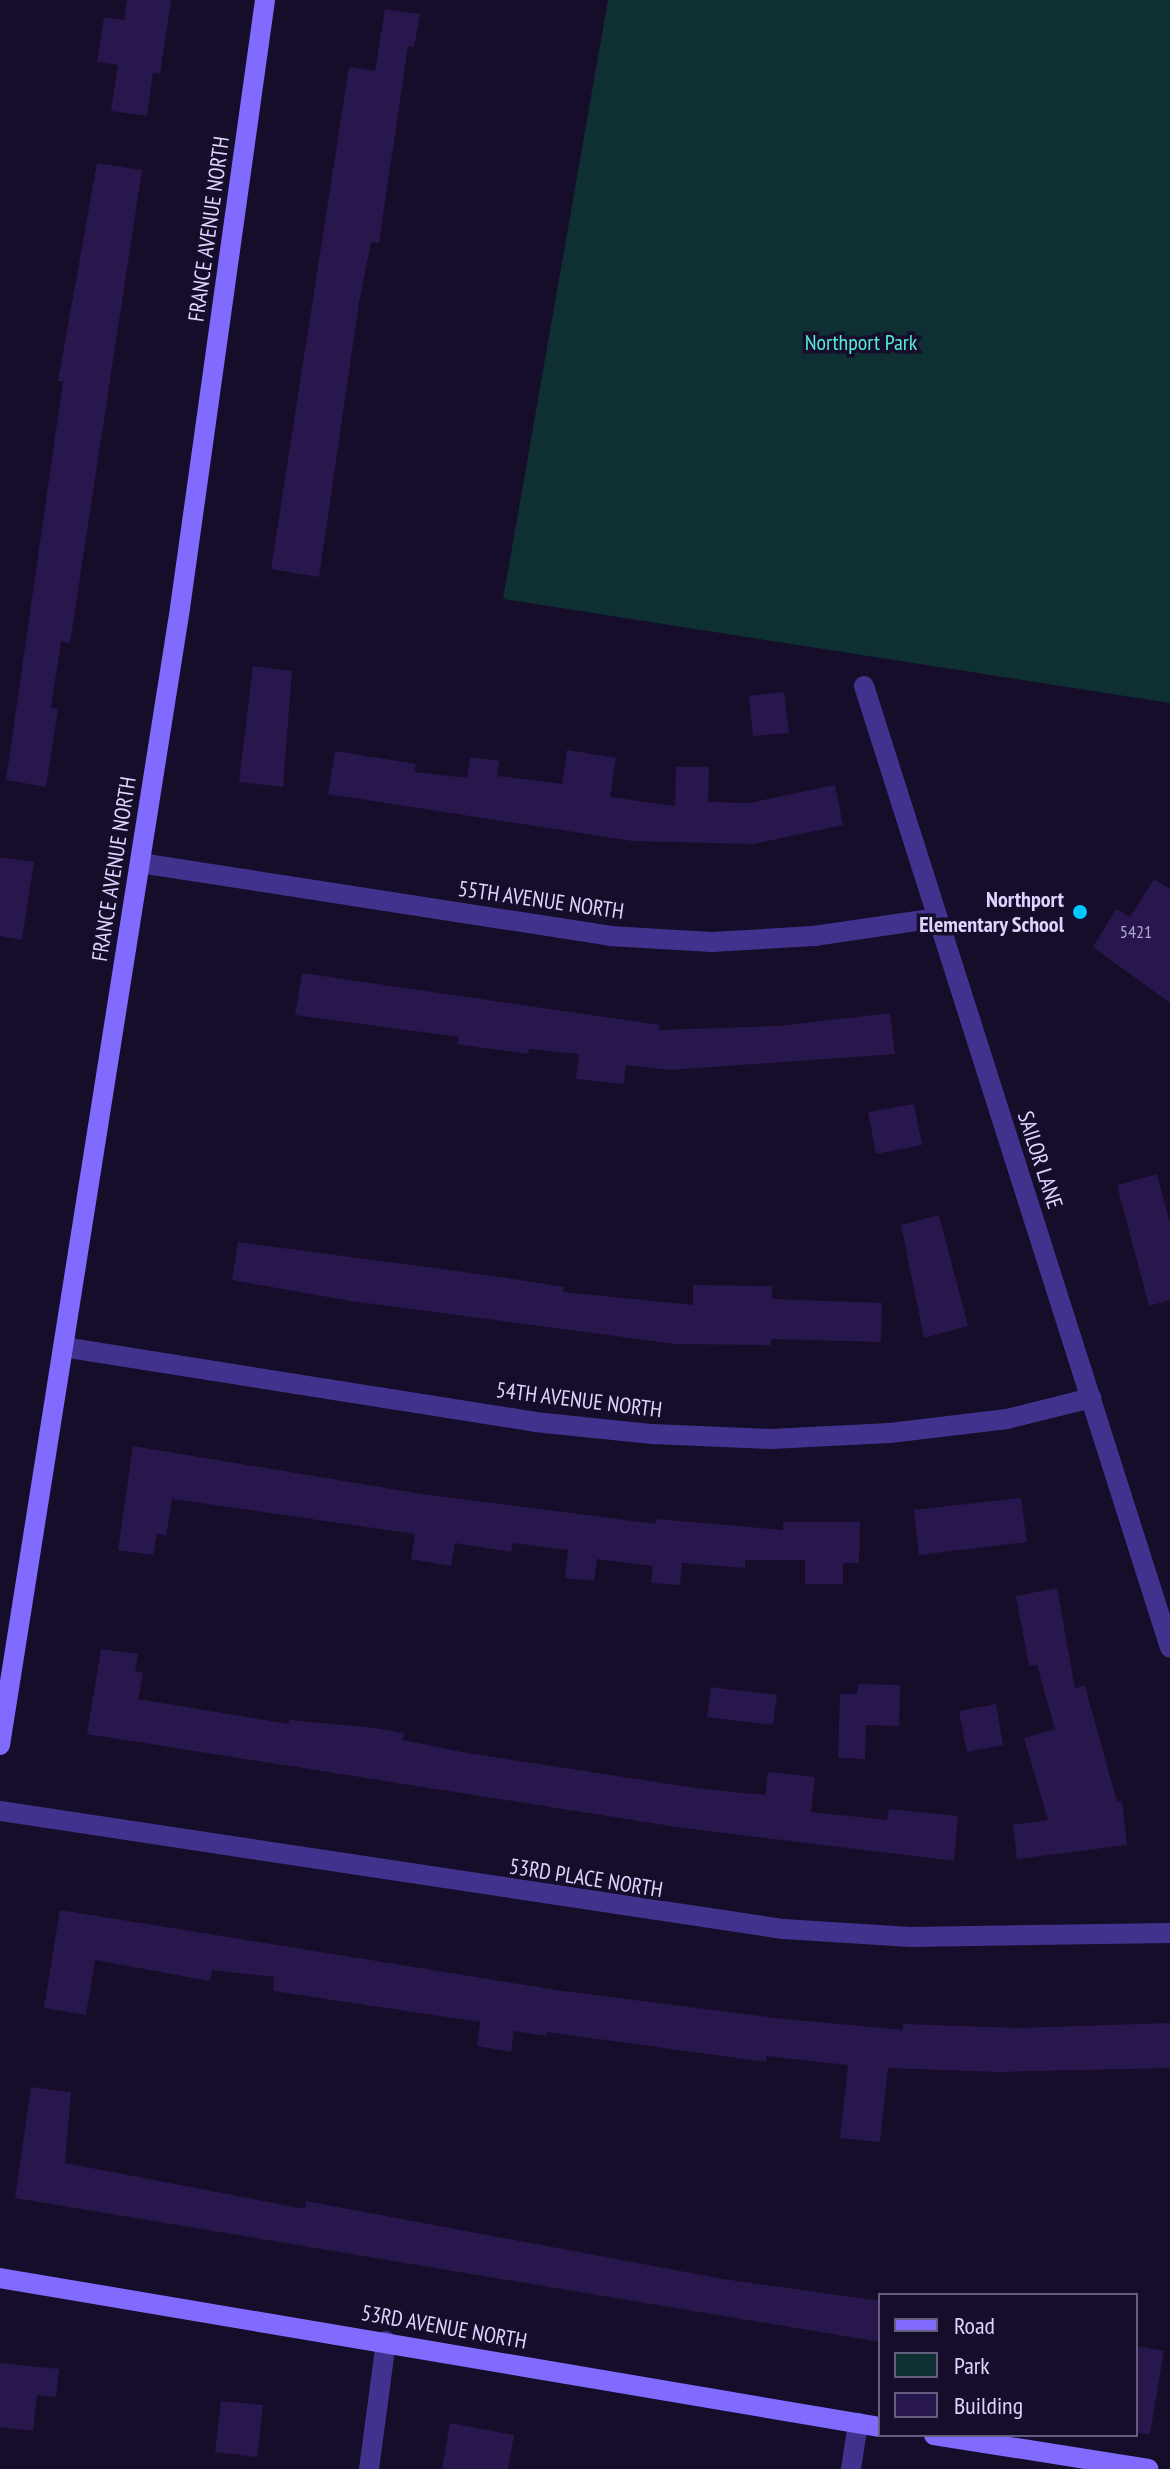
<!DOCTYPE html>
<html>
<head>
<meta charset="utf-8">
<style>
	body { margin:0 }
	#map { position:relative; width:1170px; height:2469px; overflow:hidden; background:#150d29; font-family:"PT Sans Narrow",sans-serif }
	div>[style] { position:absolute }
	.green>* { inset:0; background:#0f3033 }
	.building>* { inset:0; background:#28174c }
	.street>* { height:20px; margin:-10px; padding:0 10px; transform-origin:10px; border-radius:10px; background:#41338d }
	.secondary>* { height:20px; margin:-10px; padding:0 10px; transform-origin:10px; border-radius:10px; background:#816bff }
	.dots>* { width:22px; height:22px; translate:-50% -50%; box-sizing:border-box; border:4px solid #150d29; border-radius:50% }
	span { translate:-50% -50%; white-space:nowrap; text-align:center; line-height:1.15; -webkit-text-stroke:7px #150d29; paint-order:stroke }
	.number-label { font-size:18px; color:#b0a5d2 }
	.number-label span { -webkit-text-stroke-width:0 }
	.street-label { font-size:22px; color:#ded4ff }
	.park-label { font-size:22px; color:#53edd8 }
	.poi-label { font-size:22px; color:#ded4ff; font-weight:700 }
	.right { translate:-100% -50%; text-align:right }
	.legend { position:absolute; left:878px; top:2293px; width:260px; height:144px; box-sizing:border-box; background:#150d29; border:2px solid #655d7f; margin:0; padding:10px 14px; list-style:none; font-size:24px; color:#ded4ff }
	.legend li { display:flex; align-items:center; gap:16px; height:40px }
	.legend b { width:40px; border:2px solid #655d7f }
</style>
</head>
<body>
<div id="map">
	<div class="green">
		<div style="clip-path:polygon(608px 0,1170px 0,1170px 703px,503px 599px)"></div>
	</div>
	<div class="building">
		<div style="clip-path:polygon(127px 0,171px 0,160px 74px,153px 73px,147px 116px,111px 111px,118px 65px,97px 62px,104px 17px,124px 20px)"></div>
		<div style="clip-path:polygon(385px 9px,420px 14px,414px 47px,408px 46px,379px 243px,371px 242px,359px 303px,319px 577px,271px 569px,349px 67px,375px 71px)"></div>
		<div style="clip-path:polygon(97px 163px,142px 170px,70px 643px,61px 641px,51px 708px,58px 709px,46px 787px,6px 780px,63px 381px,58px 381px)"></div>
		<div style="clip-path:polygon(253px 666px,292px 671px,283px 787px,239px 782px)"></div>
		<div style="clip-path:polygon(784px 692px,789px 733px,753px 736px,749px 696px)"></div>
		<div style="clip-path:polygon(567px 750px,616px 758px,610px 797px,675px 806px,676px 767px,709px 767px,708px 802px,749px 803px,835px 785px,843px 825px,754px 844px,632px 841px,328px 794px,335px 751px,416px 764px,414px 772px,467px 778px,470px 757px,499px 761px,497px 776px,562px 784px)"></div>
		<div style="clip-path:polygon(0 857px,34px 862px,22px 940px,0 936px)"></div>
		<div style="clip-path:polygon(1154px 879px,1170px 889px,1170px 1003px,1093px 947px,1116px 909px,1130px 917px)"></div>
		<div style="clip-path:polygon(302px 973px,660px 1025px,659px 1030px,780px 1026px,890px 1013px,895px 1054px,670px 1070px,626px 1065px,624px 1084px,576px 1079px,579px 1054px,529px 1049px,528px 1054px,457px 1044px,459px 1037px,295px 1015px)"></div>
		<div style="clip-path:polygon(914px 1104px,922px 1145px,876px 1154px,868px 1112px)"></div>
		<div style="clip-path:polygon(1157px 1174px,1170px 1223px,1170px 1300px,1149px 1306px,1117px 1185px)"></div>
		<div style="clip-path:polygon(939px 1215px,968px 1326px,924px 1338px,901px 1225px)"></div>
		<div style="clip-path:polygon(238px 1242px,494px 1276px,564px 1287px,563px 1292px,693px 1305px,693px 1285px,772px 1286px,772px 1299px,882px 1303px,881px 1342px,771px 1339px,771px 1345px,675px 1344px,351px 1301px,232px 1280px)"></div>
		<div style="clip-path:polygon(133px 1446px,422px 1494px,656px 1524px,657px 1519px,783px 1530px,783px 1522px,860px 1522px,859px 1563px,843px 1563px,843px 1584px,805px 1584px,805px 1560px,745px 1560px,745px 1568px,682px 1563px,680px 1585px,651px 1583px,653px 1566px,597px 1559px,594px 1581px,565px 1578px,568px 1550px,513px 1543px,511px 1552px,455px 1543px,451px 1566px,411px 1559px,415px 1534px,172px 1499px,166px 1536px,157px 1533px,153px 1555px,118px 1550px)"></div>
		<div style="clip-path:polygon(1021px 1498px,1027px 1542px,919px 1555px,914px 1510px)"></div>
		<div style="clip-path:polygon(1057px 1588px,1075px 1688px,1085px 1686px,1117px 1802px,1122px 1801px,1127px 1845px,1017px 1859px,1013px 1825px,1048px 1820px,1024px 1738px,1055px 1729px,1037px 1665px,1029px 1666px,1016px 1596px)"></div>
		<div style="clip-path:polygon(101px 1649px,138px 1654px,135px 1671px,143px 1673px,138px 1699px,289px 1724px,289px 1720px,375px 1728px,404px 1733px,403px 1740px,467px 1753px,695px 1788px,765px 1795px,768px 1772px,815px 1777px,811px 1812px,887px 1820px,889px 1809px,958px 1816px,954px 1861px,677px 1827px,87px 1734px)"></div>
		<div style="clip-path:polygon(858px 1684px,900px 1685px,899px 1726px,866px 1725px,865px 1759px,838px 1758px,840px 1694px,857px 1694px)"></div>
		<div style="clip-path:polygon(711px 1687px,777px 1695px,773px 1725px,707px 1717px)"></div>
		<div style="clip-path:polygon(996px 1704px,1003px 1745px,967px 1752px,959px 1711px)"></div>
		<div style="clip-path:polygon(60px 1910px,563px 1991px,784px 2019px,903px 2030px,903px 2024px,1018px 2028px,1170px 2023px,1170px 2068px,998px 2072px,888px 2068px,880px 2142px,840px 2138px,848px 2065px,766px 2056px,766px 2062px,547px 2032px,546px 2036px,514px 2031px,511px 2052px,477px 2046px,480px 2022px,273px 1991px,274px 1977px,212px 1970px,210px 1981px,95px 1960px,86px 2015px,44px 2008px)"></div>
		<div style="clip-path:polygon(31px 2087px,71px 2092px,65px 2163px,305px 2209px,306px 2201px,723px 2279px,880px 2301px,880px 2342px,15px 2198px)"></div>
		<div style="clip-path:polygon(1136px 2346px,1164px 2351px,1150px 2434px,1136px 2433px)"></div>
		<div style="clip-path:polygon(0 2363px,59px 2369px,56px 2397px,37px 2395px,33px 2431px,0 2427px)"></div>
		<div style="clip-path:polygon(221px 2401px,263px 2405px,257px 2457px,215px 2452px)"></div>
		<div style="clip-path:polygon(450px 2423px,514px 2435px,508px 2469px,442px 2469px)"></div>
	</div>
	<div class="street">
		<div style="left:864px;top:686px;width:1009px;rotate:72.35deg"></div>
		<div style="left:140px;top:863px;width:475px;rotate:8.8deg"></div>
		<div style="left:609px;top:936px;width:103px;rotate:3.3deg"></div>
		<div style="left:712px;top:942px;width:102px;rotate:-3.4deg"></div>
		<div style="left:814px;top:936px;width:125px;rotate:-8.3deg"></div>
		<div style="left:63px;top:1347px;width:478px;rotate:9deg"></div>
		<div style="left:535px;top:1422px;width:118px;rotate:5.9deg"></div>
		<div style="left:652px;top:1434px;width:119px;rotate:2.4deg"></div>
		<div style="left:771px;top:1439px;width:119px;rotate:-2.9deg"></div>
		<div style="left:890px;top:1433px;width:118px;rotate:-6.8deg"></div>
		<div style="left:1007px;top:1419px;width:87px;rotate:-14deg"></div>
		<div style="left:0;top:1811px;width:792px;rotate:8.57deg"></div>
		<div style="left:783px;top:1929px;width:128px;rotate:3.6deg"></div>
		<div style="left:911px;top:1937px;width:259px;rotate:-0.9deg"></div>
		<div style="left:369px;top:2469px;width:129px;rotate:-82.4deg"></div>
		<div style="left:851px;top:2469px;width:47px;rotate:-81.3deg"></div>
	</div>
	<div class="secondary">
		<div style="left:0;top:1745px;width:1151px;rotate:-81deg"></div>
		<div style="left:180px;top:608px;width:614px;rotate:-82.04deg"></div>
		<div style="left:0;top:2278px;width:893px;rotate:9.61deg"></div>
		<div style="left:934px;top:2435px;width:217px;rotate:9deg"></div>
	</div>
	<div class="dots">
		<div style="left:1080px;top:912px;background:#00c7ff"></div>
	</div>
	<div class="number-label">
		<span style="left:1136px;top:932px">5421</span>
	</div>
	<div class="street-label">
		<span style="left:209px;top:229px;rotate:-82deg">FRANCE AVENUE NORTH</span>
		<span style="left:114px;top:869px;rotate:-81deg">FRANCE AVENUE NORTH</span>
		<span style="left:541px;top:900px;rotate:8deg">55TH AVENUE NORTH</span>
		<span style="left:1040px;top:1160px;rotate:72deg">SAILOR LANE</span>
		<span style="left:579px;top:1400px;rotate:7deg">54TH AVENUE NORTH</span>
		<span style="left:586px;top:1878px;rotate:9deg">53RD PLACE NORTH</span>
		<span style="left:444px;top:2327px;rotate:10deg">53RD AVENUE NORTH</span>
	</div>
	<div class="park-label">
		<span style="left:861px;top:343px">Northport Park</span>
	</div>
	<div class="poi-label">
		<span class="right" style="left:1064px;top:912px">Northport<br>Elementary School</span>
	</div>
	<ul class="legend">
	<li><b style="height:10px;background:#816bff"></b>Road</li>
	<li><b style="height:22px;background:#0f3033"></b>Park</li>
	<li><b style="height:22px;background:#28174c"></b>Building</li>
	</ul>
</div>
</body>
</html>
